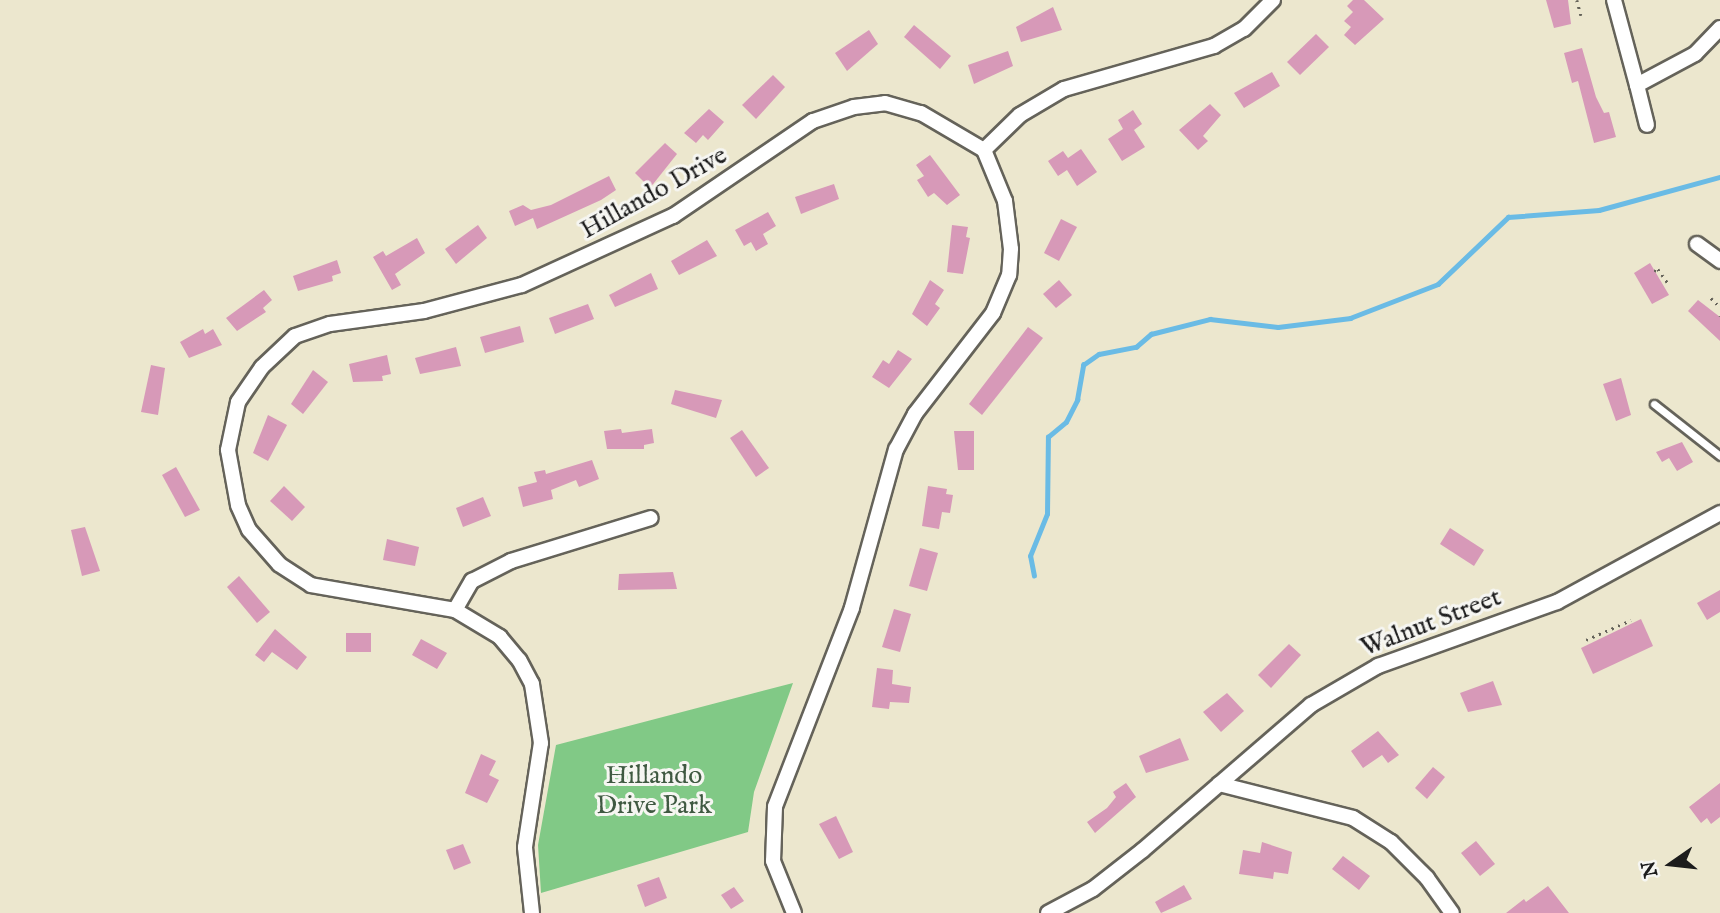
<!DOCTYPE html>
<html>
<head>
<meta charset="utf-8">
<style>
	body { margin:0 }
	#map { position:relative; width:1720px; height:913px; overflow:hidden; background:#ece7ce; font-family:"IM FELL English",serif }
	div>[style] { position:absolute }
	.green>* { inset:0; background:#81c986 }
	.stream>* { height:4.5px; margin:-2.25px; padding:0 2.25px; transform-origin:2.25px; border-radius:2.25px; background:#6abbe5 }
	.building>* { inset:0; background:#d799b8 }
	.path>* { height:2.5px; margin-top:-1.25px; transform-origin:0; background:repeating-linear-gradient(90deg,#65635a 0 2px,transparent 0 7px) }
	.roads { filter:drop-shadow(2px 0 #65635a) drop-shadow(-2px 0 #65635a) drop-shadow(0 2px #65635a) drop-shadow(0 -2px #65635a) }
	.service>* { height:7px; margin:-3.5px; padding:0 3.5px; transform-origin:3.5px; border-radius:3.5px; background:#fff }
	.minor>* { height:14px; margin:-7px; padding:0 7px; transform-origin:7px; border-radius:7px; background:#fff }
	span { translate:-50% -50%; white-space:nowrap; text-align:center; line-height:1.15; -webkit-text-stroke:6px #f6f6f2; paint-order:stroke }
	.street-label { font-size:26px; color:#1c1c1c }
	.park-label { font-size:26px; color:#3f5941 }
	.north { position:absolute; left:1636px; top:829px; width:70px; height:70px; -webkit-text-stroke:5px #f6f6f2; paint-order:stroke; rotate:256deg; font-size:19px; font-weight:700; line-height:28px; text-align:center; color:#1c1c1c }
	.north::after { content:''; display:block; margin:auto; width:24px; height:32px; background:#1c1c1c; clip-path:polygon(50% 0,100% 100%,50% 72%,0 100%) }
</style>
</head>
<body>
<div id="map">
	<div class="green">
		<div style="clip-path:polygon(793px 683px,754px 792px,748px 832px,541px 893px,538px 845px,556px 745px)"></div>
	</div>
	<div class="stream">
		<div style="left:1034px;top:576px;width:20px;rotate:-101deg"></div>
		<div style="left:1030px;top:556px;width:45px;rotate:-68deg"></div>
		<div style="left:1047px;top:514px;width:77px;rotate:-89.3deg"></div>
		<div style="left:1048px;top:437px;width:23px;rotate:-40deg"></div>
		<div style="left:1066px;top:422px;width:25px;rotate:-63deg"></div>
		<div style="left:1077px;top:400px;width:36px;rotate:-80deg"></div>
		<div style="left:1083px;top:365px;width:19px;rotate:-35deg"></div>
		<div style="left:1099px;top:354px;width:38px;rotate:-11deg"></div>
		<div style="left:1136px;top:347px;width:20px;rotate:-41deg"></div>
		<div style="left:1151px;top:334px;width:61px;rotate:-14.3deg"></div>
		<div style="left:1210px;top:319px;width:68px;rotate:6.7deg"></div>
		<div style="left:1278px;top:327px;width:73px;rotate:-7.1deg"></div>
		<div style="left:1350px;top:318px;width:94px;rotate:-21.1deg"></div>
		<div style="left:1438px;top:284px;width:97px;rotate:-43.7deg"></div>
		<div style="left:1508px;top:217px;width:91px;rotate:-4.4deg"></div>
		<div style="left:1599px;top:210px;width:125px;rotate:-15.3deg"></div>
	</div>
	<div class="building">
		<div style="clip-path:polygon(1353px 0,1364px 0,1384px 19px,1355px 45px,1344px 35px,1351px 27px,1344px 21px,1353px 12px,1347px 6px)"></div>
		<div style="clip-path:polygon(1546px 0,1568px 0,1571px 24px,1554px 28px)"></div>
		<div style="clip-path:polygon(1053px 7px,1062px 30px,1021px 42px,1016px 27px)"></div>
		<div style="clip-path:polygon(914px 25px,951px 56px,940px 69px,904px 37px)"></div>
		<div style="clip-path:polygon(869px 30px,878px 44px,847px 71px,835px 53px)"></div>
		<div style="clip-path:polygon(1316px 34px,1329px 47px,1300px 75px,1287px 62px)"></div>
		<div style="clip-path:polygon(1582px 48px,1596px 97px,1604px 113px,1609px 112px,1616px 137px,1594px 143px,1578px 81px,1572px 83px,1564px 53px)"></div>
		<div style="clip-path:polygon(1008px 51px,1013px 66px,974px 84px,968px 65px)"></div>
		<div style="clip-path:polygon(1272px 72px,1280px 86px,1244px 108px,1234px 93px)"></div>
		<div style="clip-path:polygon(773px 75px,785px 87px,756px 119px,742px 105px)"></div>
		<div style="clip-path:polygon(1210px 104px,1221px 115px,1203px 136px,1208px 141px,1198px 150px,1179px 130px)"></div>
		<div style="clip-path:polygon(709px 109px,724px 122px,708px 140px,703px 135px,696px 143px,684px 133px)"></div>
		<div style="clip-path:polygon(1133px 110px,1142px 124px,1134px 130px,1145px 147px,1122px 161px,1108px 139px,1123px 129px,1118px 120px)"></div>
		<div style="clip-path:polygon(665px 143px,677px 154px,650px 188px,635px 173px)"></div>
		<div style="clip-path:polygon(1081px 149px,1097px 172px,1077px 186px,1067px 170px,1058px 176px,1048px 161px,1063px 151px,1068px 158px)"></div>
		<div style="clip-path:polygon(930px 155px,960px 195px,947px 205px,934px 193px,928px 197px,917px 180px,924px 176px,916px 165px)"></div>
		<div style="clip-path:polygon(609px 176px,616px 190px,601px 200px,537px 229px,533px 218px,515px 226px,509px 211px,523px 205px,531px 210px,551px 205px)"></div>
		<div style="clip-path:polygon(834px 184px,839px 199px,801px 214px,795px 197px)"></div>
		<div style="clip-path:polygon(768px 212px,776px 226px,763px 234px,768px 244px,756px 251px,751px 242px,744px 246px,735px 230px)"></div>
		<div style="clip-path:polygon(1061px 219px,1077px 227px,1059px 261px,1044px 253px)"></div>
		<div style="clip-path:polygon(478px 225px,487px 238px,456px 264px,445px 249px)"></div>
		<div style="clip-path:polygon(952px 225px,968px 227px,966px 237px,970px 238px,963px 274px,947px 272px)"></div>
		<div style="clip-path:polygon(417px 238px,425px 253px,395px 274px,401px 285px,392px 290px,373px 257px,383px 251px,386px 256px)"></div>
		<div style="clip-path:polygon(707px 240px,717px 256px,679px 275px,671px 261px)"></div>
		<div style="clip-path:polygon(337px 260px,341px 273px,332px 276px,333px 281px,298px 291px,293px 276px)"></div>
		<div style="clip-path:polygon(1650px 263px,1669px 295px,1652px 304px,1634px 273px)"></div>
		<div style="clip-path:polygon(651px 273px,658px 289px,615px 307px,609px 295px)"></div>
		<div style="clip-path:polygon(930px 280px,944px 290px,935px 304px,940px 308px,927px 326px,912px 314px)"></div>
		<div style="clip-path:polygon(1059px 280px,1072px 295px,1056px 308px,1043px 294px)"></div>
		<div style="clip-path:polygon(264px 290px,272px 300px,263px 308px,266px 312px,237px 331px,226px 318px)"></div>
		<div style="clip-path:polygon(1698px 300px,1720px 317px,1720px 341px,1688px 311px)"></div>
		<div style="clip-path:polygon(588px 304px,594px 319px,555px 334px,549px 318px)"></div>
		<div style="clip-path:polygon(520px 326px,524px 342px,485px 353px,480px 337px)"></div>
		<div style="clip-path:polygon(1028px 327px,1043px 338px,982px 415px,969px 404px)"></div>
		<div style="clip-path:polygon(203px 329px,205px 334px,213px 329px,222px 345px,189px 358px,180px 342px)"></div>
		<div style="clip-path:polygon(456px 347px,461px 366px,420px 374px,415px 358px)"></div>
		<div style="clip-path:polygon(898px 350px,912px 359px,889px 388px,872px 377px,883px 360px,889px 364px)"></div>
		<div style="clip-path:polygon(387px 355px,391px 374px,382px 376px,383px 381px,353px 382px,349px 364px)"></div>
		<div style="clip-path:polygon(151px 365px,165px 368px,158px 415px,141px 412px)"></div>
		<div style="clip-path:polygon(313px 370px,328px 382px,303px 414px,291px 404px)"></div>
		<div style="clip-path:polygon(1621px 378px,1631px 415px,1616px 421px,1603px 384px)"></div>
		<div style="clip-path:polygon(675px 390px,722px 400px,716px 418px,671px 404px)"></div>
		<div style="clip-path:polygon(268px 415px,287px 425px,268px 461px,253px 453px)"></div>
		<div style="clip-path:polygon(621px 429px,622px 433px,652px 429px,654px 443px,644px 445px,644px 449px,607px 449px,604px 431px)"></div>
		<div style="clip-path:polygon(742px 430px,769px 468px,756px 477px,730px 438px)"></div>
		<div style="clip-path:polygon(954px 431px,974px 431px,974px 470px,958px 470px)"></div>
		<div style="clip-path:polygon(1682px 442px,1693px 462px,1677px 471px,1669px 458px,1662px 462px,1656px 452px)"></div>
		<div style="clip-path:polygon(592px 460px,599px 479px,579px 487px,576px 480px,551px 490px,553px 499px,523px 507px,518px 487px,537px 482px,534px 472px,545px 470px,546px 474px)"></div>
		<div style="clip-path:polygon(176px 467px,200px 510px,185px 517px,162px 475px)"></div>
		<div style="clip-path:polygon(284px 486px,305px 507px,292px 521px,270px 501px)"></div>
		<div style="clip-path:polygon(928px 486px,947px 489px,946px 494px,953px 495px,950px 513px,942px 512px,939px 529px,922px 526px)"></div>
		<div style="clip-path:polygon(483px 497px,491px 516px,463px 527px,456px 508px)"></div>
		<div style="clip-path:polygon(85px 527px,100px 571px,82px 576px,71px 530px)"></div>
		<div style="clip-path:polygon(1450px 528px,1484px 550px,1474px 566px,1440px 544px)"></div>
		<div style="clip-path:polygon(387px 539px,419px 547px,415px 566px,383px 560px)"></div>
		<div style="clip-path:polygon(920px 548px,938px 553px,927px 591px,909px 586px)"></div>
		<div style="clip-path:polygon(673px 572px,677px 589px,618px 590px,619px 574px)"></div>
		<div style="clip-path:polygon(239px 576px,270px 612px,257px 623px,227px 587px)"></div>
		<div style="clip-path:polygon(1720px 590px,1720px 612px,1707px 620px,1697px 603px)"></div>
		<div style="clip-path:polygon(894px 609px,911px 614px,900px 652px,882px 647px)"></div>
		<div style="clip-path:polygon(1641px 619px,1653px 646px,1593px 674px,1581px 648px)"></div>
		<div style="clip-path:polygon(275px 629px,307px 657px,297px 670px,272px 652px,264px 662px,255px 655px)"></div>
		<div style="clip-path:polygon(346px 633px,371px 633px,371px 652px,346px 652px)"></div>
		<div style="clip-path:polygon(421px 639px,447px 653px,437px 669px,412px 655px)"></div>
		<div style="clip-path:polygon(1289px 644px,1301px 655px,1271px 688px,1258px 675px)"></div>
		<div style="clip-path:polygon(877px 668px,893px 670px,892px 684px,911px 687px,909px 703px,890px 702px,889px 709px,872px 707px)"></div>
		<div style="clip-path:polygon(1493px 681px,1502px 705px,1468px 712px,1460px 693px)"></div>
		<div style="clip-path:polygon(1227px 693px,1244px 711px,1221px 732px,1203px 712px)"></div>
		<div style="clip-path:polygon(1378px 731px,1399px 755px,1388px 763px,1382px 755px,1363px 768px,1351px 751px)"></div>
		<div style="clip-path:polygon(1180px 738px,1189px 760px,1146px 773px,1139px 756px)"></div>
		<div style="clip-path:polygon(481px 754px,496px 761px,489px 775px,499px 780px,487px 803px,465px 793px)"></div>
		<div style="clip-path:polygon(1433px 767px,1445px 777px,1427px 799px,1415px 788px)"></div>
		<div style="clip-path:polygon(1126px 783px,1136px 797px,1095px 833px,1087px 822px,1107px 808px,1116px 797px,1113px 792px)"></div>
		<div style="clip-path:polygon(1720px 783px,1720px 817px,1711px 824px,1707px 818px,1701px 823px,1689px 807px)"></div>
		<div style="clip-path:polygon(836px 816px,853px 852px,839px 859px,819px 824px)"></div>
		<div style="clip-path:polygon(1476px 841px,1495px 864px,1480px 876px,1461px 853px)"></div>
		<div style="clip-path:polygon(1262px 842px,1292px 852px,1288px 874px,1274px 872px,1273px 879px,1239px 874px,1243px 850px,1260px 853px)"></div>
		<div style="clip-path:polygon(463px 844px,471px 863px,454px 870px,446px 850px)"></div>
		<div style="clip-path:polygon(1343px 856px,1370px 876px,1359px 890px,1332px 869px)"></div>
		<div style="clip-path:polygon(659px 877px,667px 898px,645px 907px,637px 885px)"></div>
		<div style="clip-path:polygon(1184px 885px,1192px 899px,1161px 913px,1155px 902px)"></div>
		<div style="clip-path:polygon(1548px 886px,1569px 913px,1506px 913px,1524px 899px,1526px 902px)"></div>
		<div style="clip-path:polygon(734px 887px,744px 901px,731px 909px,721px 895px)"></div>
	</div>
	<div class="path">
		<div style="left:1577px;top:0;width:16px;rotate:75deg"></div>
		<div style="left:1654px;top:271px;width:4px;rotate:-27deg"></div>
		<div style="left:1658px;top:269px;width:19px;rotate:55deg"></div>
		<div style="left:1711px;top:298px;width:13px;rotate:45deg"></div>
		<div style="left:1720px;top:317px;width:1px;rotate:-90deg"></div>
		<div style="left:1586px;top:640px;width:49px;rotate:-24deg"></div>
	</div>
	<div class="roads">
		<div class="service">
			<div style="left:1654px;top:404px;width:84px;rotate:38.2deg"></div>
		</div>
		<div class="minor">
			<div style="left:1614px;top:0;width:88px;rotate:74.9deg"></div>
			<div style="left:1637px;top:85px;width:66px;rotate:-28.1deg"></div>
			<div style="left:1695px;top:54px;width:36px;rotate:-46deg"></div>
			<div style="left:1637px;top:85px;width:41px;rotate:76deg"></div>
			<div style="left:984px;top:150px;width:50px;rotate:-44.2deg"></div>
			<div style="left:1020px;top:115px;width:51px;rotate:-30.6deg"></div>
			<div style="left:1064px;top:89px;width:156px;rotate:-16deg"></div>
			<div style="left:1214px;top:46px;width:34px;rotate:-30deg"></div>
			<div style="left:1244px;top:29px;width:41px;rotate:-45deg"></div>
			<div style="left:1697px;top:244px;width:29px;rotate:36deg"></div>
			<div style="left:455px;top:610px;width:34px;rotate:-60deg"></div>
			<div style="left:472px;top:581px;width:44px;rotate:-27.1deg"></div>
			<div style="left:511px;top:561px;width:146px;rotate:-17.1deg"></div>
			<div style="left:1219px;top:784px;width:138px;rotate:14.2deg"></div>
			<div style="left:1353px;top:818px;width:45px;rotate:32.3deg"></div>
			<div style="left:1391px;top:842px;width:51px;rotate:45deg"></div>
			<div style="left:1427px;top:878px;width:43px;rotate:54.5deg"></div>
			<div style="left:532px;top:913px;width:66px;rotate:-96.1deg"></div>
			<div style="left:525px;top:847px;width:105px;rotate:-81.3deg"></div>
			<div style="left:541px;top:743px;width:60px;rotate:-98.7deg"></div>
			<div style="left:532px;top:684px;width:27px;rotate:-118deg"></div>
			<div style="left:519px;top:660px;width:30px;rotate:-130deg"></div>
			<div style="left:500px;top:637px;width:52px;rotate:-149deg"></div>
			<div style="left:455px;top:610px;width:146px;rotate:-170.2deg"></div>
			<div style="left:311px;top:585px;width:38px;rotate:-147deg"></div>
			<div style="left:279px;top:564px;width:45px;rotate:-131.4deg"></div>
			<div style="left:249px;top:530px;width:27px;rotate:-114deg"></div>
			<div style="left:238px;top:505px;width:56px;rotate:-100.3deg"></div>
			<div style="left:228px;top:450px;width:49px;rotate:-78.2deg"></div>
			<div style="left:238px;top:402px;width:42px;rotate:-55.6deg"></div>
			<div style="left:262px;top:367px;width:45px;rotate:-43.2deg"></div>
			<div style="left:295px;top:336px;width:37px;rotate:-19deg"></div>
			<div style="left:330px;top:324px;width:95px;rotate:-7.9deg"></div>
			<div style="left:424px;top:311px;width:101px;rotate:-14.9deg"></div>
			<div style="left:522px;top:285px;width:166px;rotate:-24.6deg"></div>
			<div style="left:673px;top:216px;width:169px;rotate:-34.2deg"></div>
			<div style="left:813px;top:121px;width:43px;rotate:-18.9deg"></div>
			<div style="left:854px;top:107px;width:31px;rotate:-7deg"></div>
			<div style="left:885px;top:103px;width:37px;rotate:16deg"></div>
			<div style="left:921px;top:113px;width:73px;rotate:30.4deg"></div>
			<div style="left:984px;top:150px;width:55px;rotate:67.6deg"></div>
			<div style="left:1005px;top:201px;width:48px;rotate:82.9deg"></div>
			<div style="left:1011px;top:249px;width:26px;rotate:94deg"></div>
			<div style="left:1009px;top:275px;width:41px;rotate:112.8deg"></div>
			<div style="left:993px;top:313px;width:128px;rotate:127.7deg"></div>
			<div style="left:915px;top:414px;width:40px;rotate:118deg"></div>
			<div style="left:896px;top:449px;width:165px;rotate:105.5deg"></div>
			<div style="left:852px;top:608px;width:213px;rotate:111.2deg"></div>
			<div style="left:775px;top:807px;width:54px;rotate:92.1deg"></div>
			<div style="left:773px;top:861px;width:56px;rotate:68deg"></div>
			<div style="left:1048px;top:913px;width:51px;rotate:-28.1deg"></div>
			<div style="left:1093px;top:889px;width:63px;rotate:-38deg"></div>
			<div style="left:1143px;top:850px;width:222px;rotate:-40.8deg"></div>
			<div style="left:1311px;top:705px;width:78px;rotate:-30.2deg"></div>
			<div style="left:1378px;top:666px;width:190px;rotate:-19.7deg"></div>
			<div style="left:1557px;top:602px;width:186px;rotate:-28.6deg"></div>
		</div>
	</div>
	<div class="street-label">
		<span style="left:654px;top:193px;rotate:-29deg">Hillando Drive</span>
		<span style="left:1431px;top:623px;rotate:-21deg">Walnut Street</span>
	</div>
	<div class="park-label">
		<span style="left:654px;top:791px">Hillando<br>Drive Park</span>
	</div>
	<div class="north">N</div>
</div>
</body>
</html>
